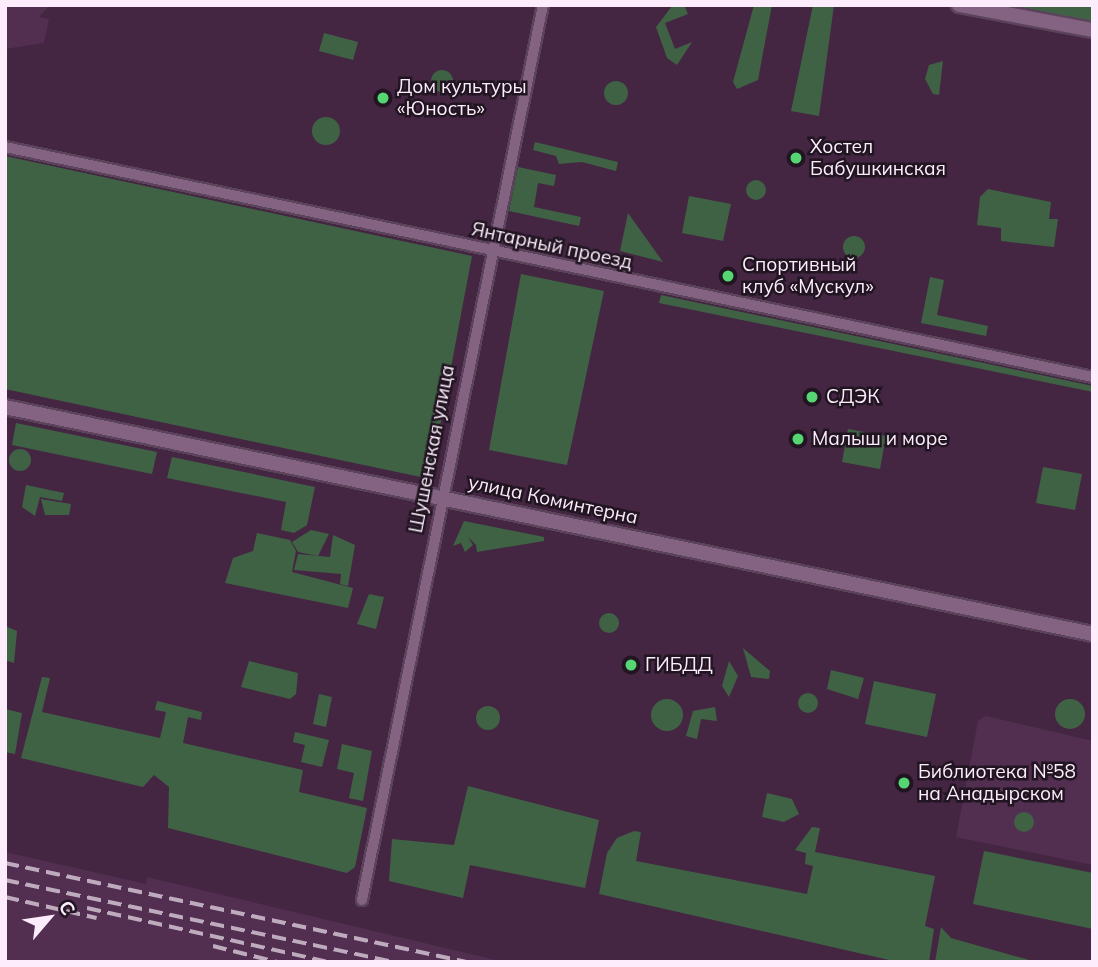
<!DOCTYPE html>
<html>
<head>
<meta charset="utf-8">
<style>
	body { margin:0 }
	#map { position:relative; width:1098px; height:967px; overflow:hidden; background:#442643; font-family:Mulish,sans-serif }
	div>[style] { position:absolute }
	.built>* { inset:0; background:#522e50 }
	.green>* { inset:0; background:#3f6244 }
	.round { border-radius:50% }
	.roads { filter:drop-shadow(2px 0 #5c435c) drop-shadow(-2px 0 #5c435c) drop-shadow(0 2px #5c435c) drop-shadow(0 -2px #5c435c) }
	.street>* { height:10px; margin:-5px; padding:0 5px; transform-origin:5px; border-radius:5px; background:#846282 }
	.secondary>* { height:14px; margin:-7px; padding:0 7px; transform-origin:7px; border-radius:7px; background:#846282 }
	.rail>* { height:3.5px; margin-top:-1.75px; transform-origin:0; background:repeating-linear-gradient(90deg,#bfabbe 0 14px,transparent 0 21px) }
	.dots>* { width:19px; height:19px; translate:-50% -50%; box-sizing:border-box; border:4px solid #221522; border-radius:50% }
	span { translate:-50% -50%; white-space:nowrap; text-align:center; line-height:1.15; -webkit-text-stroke:5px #221522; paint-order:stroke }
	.poi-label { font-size:19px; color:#fdedfc }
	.left { translate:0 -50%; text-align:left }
	.street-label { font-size:19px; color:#fdedfc }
	.frame { position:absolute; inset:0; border:7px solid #fdedfc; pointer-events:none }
	.north { position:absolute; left:14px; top:883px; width:70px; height:70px; -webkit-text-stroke:5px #221522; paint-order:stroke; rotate:61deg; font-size:19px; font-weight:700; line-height:28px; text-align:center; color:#fdedfc }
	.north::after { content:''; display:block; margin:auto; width:24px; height:32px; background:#fdedfc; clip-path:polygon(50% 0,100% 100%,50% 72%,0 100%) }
</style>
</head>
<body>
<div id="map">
	<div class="built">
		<div style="clip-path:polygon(5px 5px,50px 5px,39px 17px,49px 19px,44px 43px,5px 49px)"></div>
		<div style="clip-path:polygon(986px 716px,1093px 741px,1093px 865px,956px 837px,978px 721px)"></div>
		<div style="clip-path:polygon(5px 852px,146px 884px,147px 877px,504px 962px,5px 962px)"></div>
	</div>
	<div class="green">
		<div style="clip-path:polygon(754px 5px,772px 5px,758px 80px,737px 89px,733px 82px)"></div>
		<div style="clip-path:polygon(813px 5px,834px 5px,819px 116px,791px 111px)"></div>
		<div style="clip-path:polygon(1011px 5px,1093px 5px,1093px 22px)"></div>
		<div style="clip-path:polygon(672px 6px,685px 7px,688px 14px,665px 23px,675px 49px,692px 42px,677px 65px,667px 58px,656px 27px)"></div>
		<div style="clip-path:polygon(324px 33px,358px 42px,353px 60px,319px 51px)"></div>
		<div style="clip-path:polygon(943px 61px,939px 95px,933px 94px,925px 79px,929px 65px)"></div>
		<div class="round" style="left:431px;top:70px;width:22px;height:22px"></div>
		<div class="round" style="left:604px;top:81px;width:24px;height:24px"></div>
		<div class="round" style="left:312px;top:117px;width:28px;height:28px"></div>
		<div style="clip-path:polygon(535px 142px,618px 162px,616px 171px,582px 162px,559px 164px,556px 156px,533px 150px)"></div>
		<div style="clip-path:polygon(5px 156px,472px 256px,430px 479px,5px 389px)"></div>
		<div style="clip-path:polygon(518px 167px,556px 175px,554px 186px,538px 183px,534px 207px,581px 217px,579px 226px,509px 211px)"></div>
		<div class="round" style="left:746px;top:180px;width:20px;height:20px"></div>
		<div style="clip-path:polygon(988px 189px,1051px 202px,1049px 219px,1058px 219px,1054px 247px,1001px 241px,1001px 228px,977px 225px,980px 197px)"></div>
		<div style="clip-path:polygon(689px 196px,731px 204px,723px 241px,682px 233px)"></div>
		<div style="clip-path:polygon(628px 213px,663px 262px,620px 251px)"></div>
		<div class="round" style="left:843px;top:236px;width:22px;height:22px"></div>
		<div style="clip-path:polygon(521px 274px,604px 291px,567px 465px,489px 450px)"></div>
		<div style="clip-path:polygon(930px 277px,944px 280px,937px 315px,988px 326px,986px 336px,921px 323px)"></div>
		<div style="clip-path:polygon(661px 295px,1093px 386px,1093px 392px,659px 303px)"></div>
		<div style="clip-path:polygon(16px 423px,157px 452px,152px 474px,12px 445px)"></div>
		<div style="clip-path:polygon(848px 429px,886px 436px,880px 469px,842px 462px)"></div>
		<div class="round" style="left:9px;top:449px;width:22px;height:22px"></div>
		<div style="clip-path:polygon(172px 457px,315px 487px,307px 525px,294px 533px,281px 530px,286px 502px,167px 478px)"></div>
		<div style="clip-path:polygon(1043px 467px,1082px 474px,1075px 510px,1036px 503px)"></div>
		<div style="clip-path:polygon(26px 485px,64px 493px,62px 501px,40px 497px,35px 516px,22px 507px)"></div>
		<div style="clip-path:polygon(41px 499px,71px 504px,69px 515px,45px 515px)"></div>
		<div style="clip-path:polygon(464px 521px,544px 537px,544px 541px,477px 552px,476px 545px,468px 537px,473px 545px,465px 552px,461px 543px,453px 546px)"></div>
		<div style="clip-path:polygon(311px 530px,329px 534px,318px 556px,298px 552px,292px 542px)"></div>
		<div style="clip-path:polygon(257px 533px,290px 540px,296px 551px,292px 572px,353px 588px,348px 608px,225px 583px,233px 558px,253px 551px)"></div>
		<div style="clip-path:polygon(333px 535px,355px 545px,348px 586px,340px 584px,341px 574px,294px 570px,298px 554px,330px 557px)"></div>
		<div style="clip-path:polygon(369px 594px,384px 597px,376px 629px,357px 624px)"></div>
		<div class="round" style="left:599px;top:613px;width:20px;height:20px"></div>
		<div style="clip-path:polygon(5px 626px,17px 631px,14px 663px,5px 660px)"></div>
		<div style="clip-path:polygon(743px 648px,770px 671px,769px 679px,751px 677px)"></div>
		<div style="clip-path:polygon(249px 661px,298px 673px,296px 694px,290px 699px,241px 687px)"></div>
		<div style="clip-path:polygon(729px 661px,738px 676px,729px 697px,722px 686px)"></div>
		<div style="clip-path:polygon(831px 670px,864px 678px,858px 699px,827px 689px)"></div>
		<div style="clip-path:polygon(42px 677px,50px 678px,42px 712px,160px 738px,166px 712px,155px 710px,157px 701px,202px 712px,201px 720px,188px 717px,183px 743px,303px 770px,299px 792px,367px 808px,355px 867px,347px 873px,168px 828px,169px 787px,154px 775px,143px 787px,21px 758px)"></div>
		<div style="clip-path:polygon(874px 681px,936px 694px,927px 737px,865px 724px)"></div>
		<div class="round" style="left:798px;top:693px;width:20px;height:20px"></div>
		<div style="clip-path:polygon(319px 694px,332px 697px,326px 727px,313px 724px)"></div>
		<div class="round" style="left:651px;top:699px;width:32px;height:32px"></div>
		<div class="round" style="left:1055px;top:699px;width:30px;height:30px"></div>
		<div class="round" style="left:476px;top:706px;width:24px;height:24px"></div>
		<div style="clip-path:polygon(715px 707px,717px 721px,701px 719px,697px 739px,686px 736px,693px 711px)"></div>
		<div style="clip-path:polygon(5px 709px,22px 713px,15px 754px,5px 752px)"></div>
		<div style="clip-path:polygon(295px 732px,329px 740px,322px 767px,301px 762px,305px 745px,293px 742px)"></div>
		<div style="clip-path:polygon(342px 744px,372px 751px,363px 801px,349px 798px,354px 773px,337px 769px)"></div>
		<div style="clip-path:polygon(468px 786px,599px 820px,585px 888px,470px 865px,463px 898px,389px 881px,392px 839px,454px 845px)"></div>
		<div style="clip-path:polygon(767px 793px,792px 799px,799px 814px,784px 822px,762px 817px)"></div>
		<div class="round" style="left:1014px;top:812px;width:20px;height:20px"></div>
		<div style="clip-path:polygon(812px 827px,820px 828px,815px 852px,935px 876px,925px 926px,934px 929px,929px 962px,898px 962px,599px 894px,607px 853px,617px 838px,634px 831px,641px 832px,636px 861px,807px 894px,813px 866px,805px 864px,806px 853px,795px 850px)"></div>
		<div style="clip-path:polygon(984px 851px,1093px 873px,1093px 929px,973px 904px)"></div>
		<div style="clip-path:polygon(941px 927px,951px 938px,1036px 962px,935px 962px)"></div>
	</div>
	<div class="roads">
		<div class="street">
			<div style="left:5px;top:147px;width:1112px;rotate:11.94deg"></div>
			<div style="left:362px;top:900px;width:913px;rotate:-78.57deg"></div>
		</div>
		<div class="secondary">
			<div style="left:959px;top:5px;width:136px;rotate:10.6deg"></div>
			<div style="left:5px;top:407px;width:1111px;rotate:11.79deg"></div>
		</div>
	</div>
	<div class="rail">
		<div style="left:5px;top:863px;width:471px;rotate:12.1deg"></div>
		<div style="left:5px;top:880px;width:397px;rotate:11.9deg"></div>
		<div style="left:5px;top:897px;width:94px;rotate:12.9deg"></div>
		<div style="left:87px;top:908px;width:247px;rotate:12.6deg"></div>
		<div style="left:213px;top:946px;width:66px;rotate:14deg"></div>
	</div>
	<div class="dots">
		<div style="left:383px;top:98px;background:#55d672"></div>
		<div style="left:796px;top:158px;background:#55d672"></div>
		<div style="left:728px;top:276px;background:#55d672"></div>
		<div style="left:812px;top:397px;background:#55d672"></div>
		<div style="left:798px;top:439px;background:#55d672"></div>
		<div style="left:631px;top:665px;background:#55d672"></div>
		<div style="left:904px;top:783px;background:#55d672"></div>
	</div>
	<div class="poi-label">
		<span class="left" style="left:397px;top:98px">Дом культуры<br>«Юность»</span>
		<span class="left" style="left:810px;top:158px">Хостел<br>Бабушкинская</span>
		<span class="left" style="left:742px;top:276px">Спортивный<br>клуб «Мускул»</span>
		<span class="left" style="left:826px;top:397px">СДЭК</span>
		<span class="left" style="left:812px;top:439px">Малыш и море</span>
		<span class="left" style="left:645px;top:665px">ГИБДД</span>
		<span class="left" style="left:918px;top:783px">Библиотека №58<br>на Анадырском</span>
	</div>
	<div class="street-label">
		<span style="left:552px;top:246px;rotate:12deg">Янтарный проезд</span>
		<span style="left:432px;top:449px;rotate:-79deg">Шушенская улица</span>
		<span style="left:553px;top:500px;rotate:12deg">улица Коминтерна</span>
	</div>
	<div class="frame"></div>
	<div class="north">С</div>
</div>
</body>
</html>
